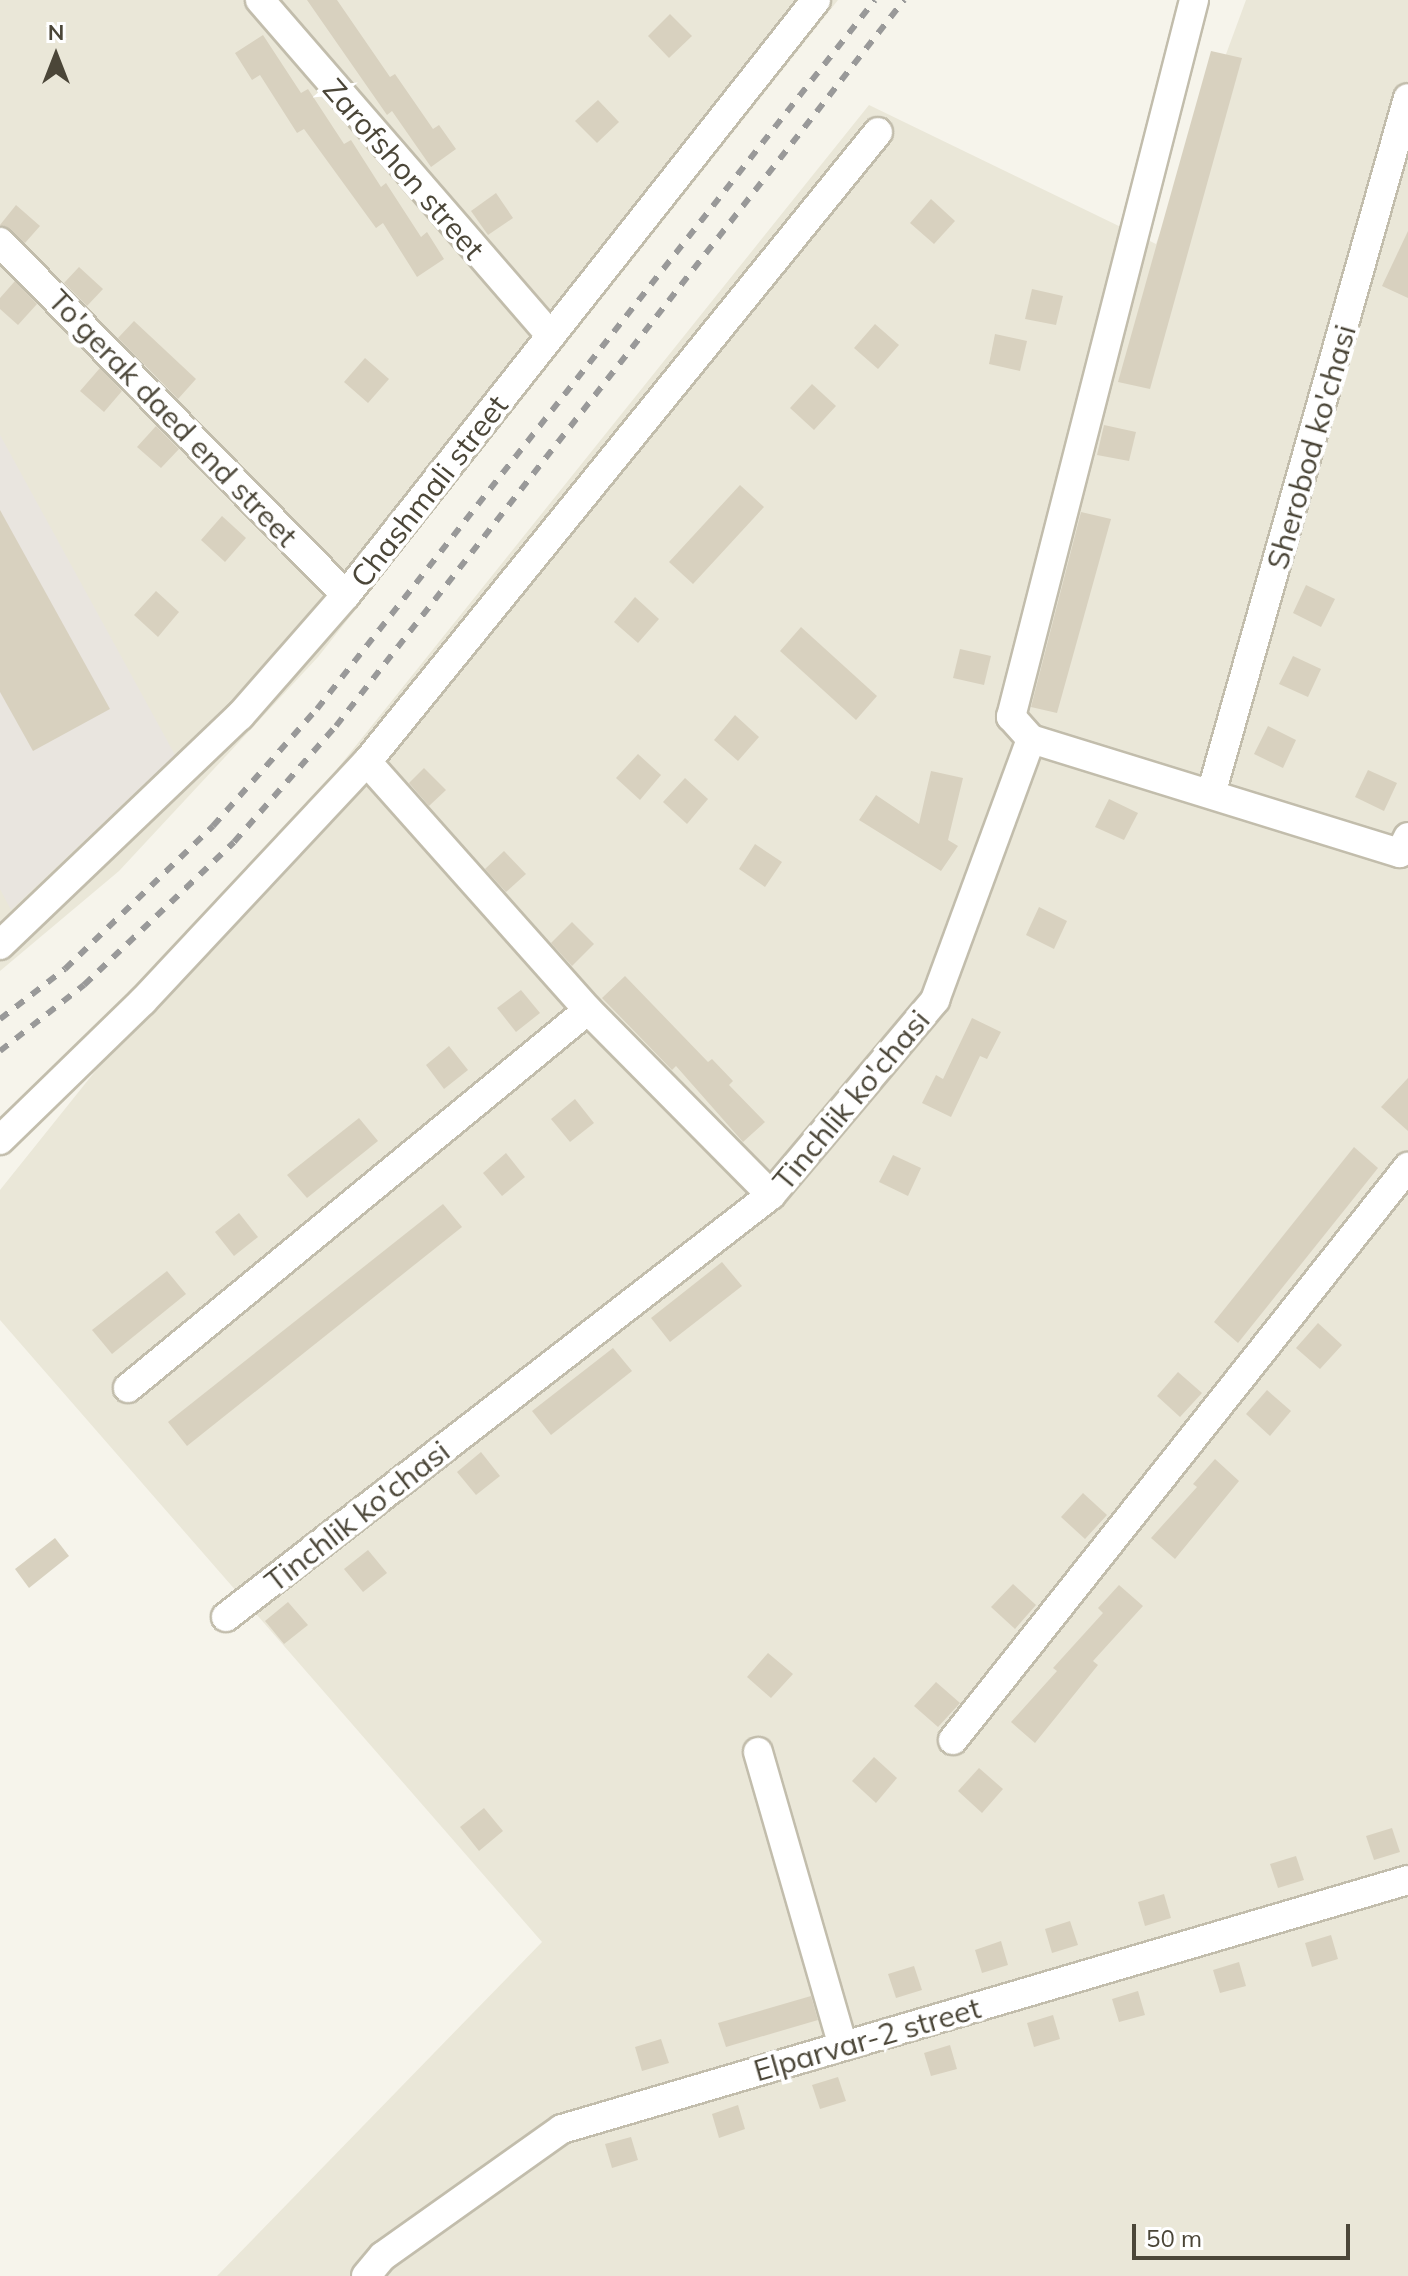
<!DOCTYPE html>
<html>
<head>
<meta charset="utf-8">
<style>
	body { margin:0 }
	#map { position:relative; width:1408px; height:2276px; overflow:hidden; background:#f6f4eb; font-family:Mulish,sans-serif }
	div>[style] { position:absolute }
	.residential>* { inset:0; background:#eae7d8 }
	.industrial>* { inset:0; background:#e9e5df }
	.building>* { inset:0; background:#d8d1bf }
	.roads { filter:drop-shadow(2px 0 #c2bdac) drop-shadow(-2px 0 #c2bdac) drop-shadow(0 2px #c2bdac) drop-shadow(0 -2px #c2bdac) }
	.minor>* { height:28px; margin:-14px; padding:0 14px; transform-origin:14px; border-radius:14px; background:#fff }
	.rail>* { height:6px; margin-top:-3px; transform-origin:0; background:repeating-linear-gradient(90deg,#999 0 10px,transparent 0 20px) }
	span { translate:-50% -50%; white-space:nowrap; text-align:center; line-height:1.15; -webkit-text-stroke:8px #fff; paint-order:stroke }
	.street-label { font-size:30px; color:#4b4638 }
	.north { position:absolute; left:16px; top:16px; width:80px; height:80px; -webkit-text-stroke:6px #fff; paint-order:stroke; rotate:0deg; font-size:22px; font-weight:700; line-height:32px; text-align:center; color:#4b4638 }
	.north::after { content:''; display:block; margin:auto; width:28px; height:36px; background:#4b4638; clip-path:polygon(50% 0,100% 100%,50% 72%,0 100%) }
	.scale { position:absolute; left:1132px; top:2224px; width:218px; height:36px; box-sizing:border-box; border:4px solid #4b4638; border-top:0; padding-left:10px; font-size:24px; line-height:28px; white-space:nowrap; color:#4b4638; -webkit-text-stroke:6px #fff; paint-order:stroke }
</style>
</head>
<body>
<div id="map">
	<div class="residential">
		<div style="clip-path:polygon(0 0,838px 0,318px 657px,119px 871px,0 971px)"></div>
		<div style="clip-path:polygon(1246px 0,1408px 0,1408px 2276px,217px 2276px,542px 1942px,0 1320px,0 1190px,869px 105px,1156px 244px)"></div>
	</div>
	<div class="industrial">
		<div style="clip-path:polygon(0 435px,175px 755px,11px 910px,0 889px)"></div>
	</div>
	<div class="building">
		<div style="clip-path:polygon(307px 0,337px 0,390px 77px,395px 74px,433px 129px,439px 125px,456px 149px,431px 167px,392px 111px,387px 115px)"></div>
		<div style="clip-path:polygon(670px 14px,692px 36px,669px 58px,648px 36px)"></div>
		<div style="clip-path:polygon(263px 35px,301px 93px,308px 89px,344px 144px,351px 140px,381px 187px,386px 183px,421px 237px,427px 232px,444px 259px,417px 277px,383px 223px,376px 228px,304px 129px,297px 133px,260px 75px,252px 80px,235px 53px)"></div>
		<div style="clip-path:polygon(1211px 51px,1242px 58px,1150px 389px,1118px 382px)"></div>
		<div style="clip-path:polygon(598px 100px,619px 122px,597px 143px,575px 121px)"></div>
		<div style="clip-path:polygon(496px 193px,513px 218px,488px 235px,471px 211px)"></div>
		<div style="clip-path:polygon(931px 199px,955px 221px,934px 244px,910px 223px)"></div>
		<div style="clip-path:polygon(16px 205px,40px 226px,25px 243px,0 225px)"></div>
		<div style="clip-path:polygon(1408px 231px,1408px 298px,1382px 286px)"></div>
		<div style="clip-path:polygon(79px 267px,103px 289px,87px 306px,64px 283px)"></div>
		<div style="clip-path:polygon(15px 281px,37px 304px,18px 325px,0 309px,0 298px)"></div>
		<div style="clip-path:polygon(1032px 289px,1063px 296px,1056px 325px,1025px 319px)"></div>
		<div style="clip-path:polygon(134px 321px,196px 379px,178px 399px,118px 338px)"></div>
		<div style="clip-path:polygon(875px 324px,899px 345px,878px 369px,854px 348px)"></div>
		<div style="clip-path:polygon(995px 334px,1027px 341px,1020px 371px,989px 364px)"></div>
		<div style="clip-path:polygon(365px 358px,389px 379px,368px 403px,344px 382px)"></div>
		<div style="clip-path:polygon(100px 368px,122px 391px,104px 412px,80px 391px)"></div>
		<div style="clip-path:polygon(812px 384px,836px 406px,814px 430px,790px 408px)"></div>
		<div style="clip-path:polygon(1104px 425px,1136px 432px,1129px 461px,1097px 455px)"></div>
		<div style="clip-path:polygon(156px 426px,179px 449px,161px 468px,137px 447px)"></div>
		<div style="clip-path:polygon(740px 485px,764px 507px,693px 584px,669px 562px)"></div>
		<div style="clip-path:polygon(0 510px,110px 709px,33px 751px,0 692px)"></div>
		<div style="clip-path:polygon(1081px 512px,1111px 519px,1057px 713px,1031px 707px)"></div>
		<div style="clip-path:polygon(222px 516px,246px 538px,225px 562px,201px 540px)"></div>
		<div style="clip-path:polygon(1306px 585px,1335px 599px,1321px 627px,1293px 613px)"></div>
		<div style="clip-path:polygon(156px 591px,179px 612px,158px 637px,134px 615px)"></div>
		<div style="clip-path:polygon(635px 597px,659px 619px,638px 643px,614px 622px)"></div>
		<div style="clip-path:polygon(801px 627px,877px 696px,856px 720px,780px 651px)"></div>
		<div style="clip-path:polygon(960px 649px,991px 656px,984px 685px,953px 678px)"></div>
		<div style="clip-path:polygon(1293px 656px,1321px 669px,1308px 697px,1279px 684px)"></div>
		<div style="clip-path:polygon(735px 715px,759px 737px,738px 761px,714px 740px)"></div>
		<div style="clip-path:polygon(1268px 726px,1296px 740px,1283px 768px,1254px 754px)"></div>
		<div style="clip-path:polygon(638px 754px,661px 775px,640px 800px,616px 778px)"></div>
		<div style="clip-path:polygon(424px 768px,446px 790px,429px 806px,409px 783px)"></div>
		<div style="clip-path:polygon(1368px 770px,1397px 783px,1384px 811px,1355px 797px)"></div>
		<div style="clip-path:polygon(931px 771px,963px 778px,948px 840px,958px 846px,941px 871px,859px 820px,876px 795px,919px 824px)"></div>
		<div style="clip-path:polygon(685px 778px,708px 799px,687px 824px,663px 802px)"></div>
		<div style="clip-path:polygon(1109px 799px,1138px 813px,1124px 840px,1095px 827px)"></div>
		<div style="clip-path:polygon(755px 844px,782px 862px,765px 887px,739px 869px)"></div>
		<div style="clip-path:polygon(504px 851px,526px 874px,506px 892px,485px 869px)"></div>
		<div style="clip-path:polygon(1039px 907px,1067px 921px,1054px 949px,1026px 935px)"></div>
		<div style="clip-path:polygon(572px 922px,594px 944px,572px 966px,551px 943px)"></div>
		<div style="clip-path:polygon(625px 976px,708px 1062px,712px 1059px,733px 1081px,729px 1085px,765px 1122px,743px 1142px,676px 1066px,672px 1070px,602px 998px)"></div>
		<div style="clip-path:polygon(521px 990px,540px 1013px,516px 1032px,497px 1008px)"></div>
		<div style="clip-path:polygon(972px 1018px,1001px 1032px,987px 1059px,980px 1056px,951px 1117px,922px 1103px,936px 1075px,943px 1079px)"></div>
		<div style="clip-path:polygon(449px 1046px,468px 1070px,444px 1089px,426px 1065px)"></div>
		<div style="clip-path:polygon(1408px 1078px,1408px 1131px,1381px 1107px)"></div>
		<div style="clip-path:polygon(575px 1099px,594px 1123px,570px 1142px,551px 1119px)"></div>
		<div style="clip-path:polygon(359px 1118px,378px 1141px,307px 1198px,287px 1175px)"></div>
		<div style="clip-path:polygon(1354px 1147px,1378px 1168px,1238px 1343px,1214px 1322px)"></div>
		<div style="clip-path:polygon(506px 1153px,525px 1177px,502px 1196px,483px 1173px)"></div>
		<div style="clip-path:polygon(893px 1155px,921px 1168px,908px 1196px,879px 1182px)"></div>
		<div style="clip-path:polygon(443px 1204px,462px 1227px,187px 1446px,168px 1422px)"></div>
		<div style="clip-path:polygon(239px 1213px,258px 1237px,234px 1256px,215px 1232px)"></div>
		<div style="clip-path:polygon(722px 1262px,742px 1286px,670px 1342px,651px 1318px)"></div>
		<div style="clip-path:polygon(167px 1271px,186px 1294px,112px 1354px,92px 1330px)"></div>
		<div style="clip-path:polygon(1318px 1323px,1342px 1345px,1320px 1369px,1296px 1348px)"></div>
		<div style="clip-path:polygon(613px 1348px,632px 1371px,551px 1435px,532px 1411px)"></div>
		<div style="clip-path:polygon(1178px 1372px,1202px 1393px,1180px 1417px,1157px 1396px)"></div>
		<div style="clip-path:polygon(1267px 1390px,1291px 1411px,1270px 1436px,1246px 1414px)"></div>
		<div style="clip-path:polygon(481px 1452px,500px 1476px,476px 1495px,457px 1472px)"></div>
		<div style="clip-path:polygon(1215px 1459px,1239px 1481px,1175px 1559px,1151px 1538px,1197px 1487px,1193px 1484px)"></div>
		<div style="clip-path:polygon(1083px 1493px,1107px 1515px,1085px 1539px,1061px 1517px)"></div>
		<div style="clip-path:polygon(55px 1538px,69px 1556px,29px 1588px,15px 1569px)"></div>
		<div style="clip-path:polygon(368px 1550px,387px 1573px,363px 1592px,344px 1569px)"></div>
		<div style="clip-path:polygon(1013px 1584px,1036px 1605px,1015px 1629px,991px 1607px)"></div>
		<div style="clip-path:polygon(1119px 1585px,1143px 1606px,1093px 1661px,1098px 1665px,1035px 1743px,1011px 1722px,1057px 1671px,1053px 1668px,1103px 1613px,1098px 1608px)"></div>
		<div style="clip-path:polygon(288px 1602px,308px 1625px,284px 1644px,265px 1621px)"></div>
		<div style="clip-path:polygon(768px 1653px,793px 1674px,771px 1698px,747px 1677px)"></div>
		<div style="clip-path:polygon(936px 1682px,960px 1703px,938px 1727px,914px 1706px)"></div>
		<div style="clip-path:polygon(874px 1757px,897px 1778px,876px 1803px,852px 1781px)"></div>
		<div style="clip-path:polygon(979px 1768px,1003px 1789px,982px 1813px,958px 1791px)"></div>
		<div style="clip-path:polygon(484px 1808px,503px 1831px,479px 1851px,460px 1827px)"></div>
		<div style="clip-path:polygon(1392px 1828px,1400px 1852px,1374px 1860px,1366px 1836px)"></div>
		<div style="clip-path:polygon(1296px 1856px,1304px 1880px,1278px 1888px,1270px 1864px)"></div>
		<div style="clip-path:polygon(1164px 1894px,1171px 1918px,1145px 1926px,1138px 1902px)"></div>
		<div style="clip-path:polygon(1070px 1921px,1078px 1945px,1052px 1953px,1045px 1929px)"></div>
		<div style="clip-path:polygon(1331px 1935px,1338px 1959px,1312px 1967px,1305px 1943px)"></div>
		<div style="clip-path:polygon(1001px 1941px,1008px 1965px,982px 1973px,975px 1950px)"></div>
		<div style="clip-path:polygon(1239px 1962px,1246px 1986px,1220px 1993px,1213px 1970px)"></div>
		<div style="clip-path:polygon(914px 1966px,922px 1990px,896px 1998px,888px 1974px)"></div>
		<div style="clip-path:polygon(1138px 1991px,1145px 2015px,1119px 2022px,1112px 1999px)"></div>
		<div style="clip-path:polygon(811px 1996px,818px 2020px,726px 2047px,718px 2023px)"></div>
		<div style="clip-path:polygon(1053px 2015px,1060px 2039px,1034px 2047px,1027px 2023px)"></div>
		<div style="clip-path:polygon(661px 2039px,669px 2063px,642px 2071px,635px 2047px)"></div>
		<div style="clip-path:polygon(950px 2045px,957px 2069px,931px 2076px,924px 2053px)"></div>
		<div style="clip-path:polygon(838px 2077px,846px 2101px,820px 2109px,812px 2085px)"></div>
		<div style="clip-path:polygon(738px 2105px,745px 2129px,719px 2138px,712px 2114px)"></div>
		<div style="clip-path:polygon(631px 2137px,638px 2160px,612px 2168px,605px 2144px)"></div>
	</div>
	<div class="roads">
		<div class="minor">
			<div style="left:260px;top:0;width:444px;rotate:49.1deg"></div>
			<div style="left:0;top:242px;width:494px;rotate:45.6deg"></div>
			<div style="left:1031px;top:739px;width:30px;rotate:-132deg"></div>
			<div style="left:1011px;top:717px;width:740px;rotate:-75.68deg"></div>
			<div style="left:1211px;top:794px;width:723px;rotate:-74.2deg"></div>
			<div style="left:0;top:945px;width:332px;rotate:-43.7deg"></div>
			<div style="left:240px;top:716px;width:161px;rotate:-48.8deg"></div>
			<div style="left:346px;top:595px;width:758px;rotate:-51.69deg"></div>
			<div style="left:588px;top:1010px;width:332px;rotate:-131.7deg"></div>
			<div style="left:367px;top:762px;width:811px;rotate:-50.95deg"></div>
			<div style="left:0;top:1140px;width:199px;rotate:-44.2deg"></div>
			<div style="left:143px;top:1001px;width:328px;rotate:-46.9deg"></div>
			<div style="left:128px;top:1388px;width:595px;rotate:-39.41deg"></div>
			<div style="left:588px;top:1010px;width:260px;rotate:45.3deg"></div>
			<div style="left:226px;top:1617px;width:689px;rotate:-37.75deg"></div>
			<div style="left:771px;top:1195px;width:255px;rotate:-49.9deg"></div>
			<div style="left:935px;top:1000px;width:278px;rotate:-69.8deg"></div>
			<div style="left:1031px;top:739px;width:386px;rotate:17.2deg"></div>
			<div style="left:1400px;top:853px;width:18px;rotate:-63deg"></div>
			<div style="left:953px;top:1740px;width:732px;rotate:-51.55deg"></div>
			<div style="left:758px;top:1752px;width:306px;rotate:73.9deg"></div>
			<div style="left:366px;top:2276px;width:26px;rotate:-50deg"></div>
			<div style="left:383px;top:2256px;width:219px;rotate:-35.4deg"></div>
			<div style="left:562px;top:2129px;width:882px;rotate:-16.4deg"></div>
		</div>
	</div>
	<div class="rail">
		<div style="left:0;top:1019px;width:82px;rotate:-37.6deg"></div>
		<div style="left:65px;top:969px;width:206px;rotate:-44deg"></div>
		<div style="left:213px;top:826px;width:157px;rotate:-48.4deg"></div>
		<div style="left:317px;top:709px;width:902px;rotate:-51.8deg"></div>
		<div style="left:0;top:1051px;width:107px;rotate:-38.2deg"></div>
		<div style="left:84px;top:985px;width:207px;rotate:-43.6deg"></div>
		<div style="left:234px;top:842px;width:154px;rotate:-48.7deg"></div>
		<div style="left:336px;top:726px;width:922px;rotate:-51.96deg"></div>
	</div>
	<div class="street-label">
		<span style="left:404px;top:169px;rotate:49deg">Zarofshon street</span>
		<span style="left:173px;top:418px;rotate:46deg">To'gerak daed end street</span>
		<span style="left:1311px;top:447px;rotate:-74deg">Sherobod ko'chasi</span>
		<span style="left:429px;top:491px;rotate:-52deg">Chashmali street</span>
		<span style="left:851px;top:1100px;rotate:-50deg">Tinchlik ko'chasi</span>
		<span style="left:357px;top:1516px;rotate:-38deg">Tinchlik ko'chasi</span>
		<span style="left:867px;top:2039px;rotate:-16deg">Elparvar-2 street</span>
	</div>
	<div class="north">N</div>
	<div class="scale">50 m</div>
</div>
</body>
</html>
